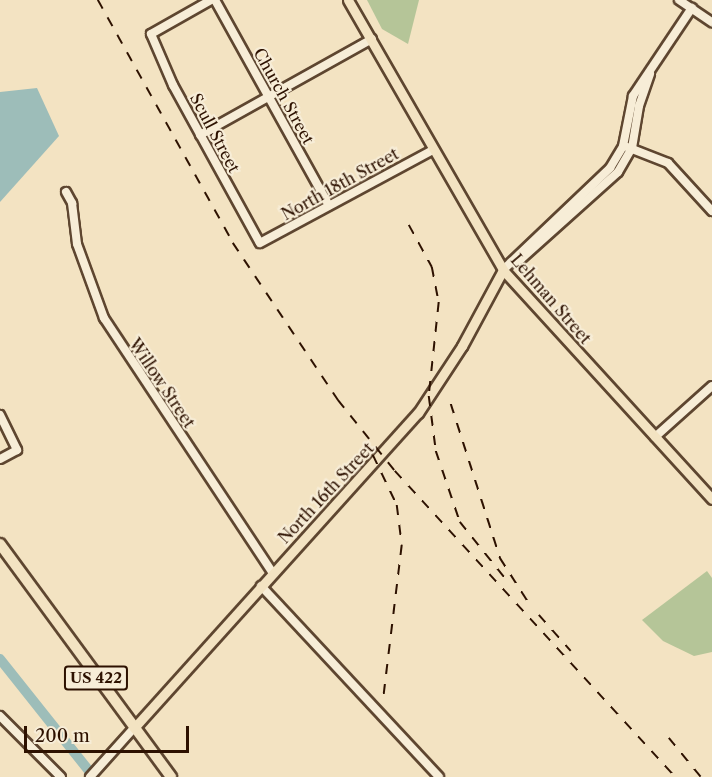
<!DOCTYPE html>
<html>
<head>
<meta charset="utf-8">
<style>
	body { margin:0 }
	#map { position:relative; width:712px; height:777px; overflow:hidden; background:#f3e3c2; font-family:"Libre Caslon Text",serif }
	div>[style] { position:absolute }
	.green>* { inset:0; background:#b5c598 }
	.water>* { inset:0; background:#9dbdb9 }
	.river>* { height:10px; margin:-5px; padding:0 5px; transform-origin:5px; border-radius:5px; background:#9dbdb9 }
	.roads { filter:drop-shadow(2px 0 #5e4630) drop-shadow(-2px 0 #5e4630) drop-shadow(0 2px #5e4630) drop-shadow(0 -2px #5e4630) }
	.minor>* { height:8px; margin:-4px; padding:0 4px; transform-origin:4px; border-radius:4px; background:#f7edd7 }
	.major>* { height:9px; margin:-4.5px; padding:0 4.5px; transform-origin:4.5px; border-radius:4.5px; background:#f3e3c2 }
	.highway>* { height:10px; margin:-5px; padding:0 5px; transform-origin:5px; border-radius:5px; background:#f3e3c2 }
	.rail>* { height:1.5px; margin-top:-0.75px; transform-origin:0; background:repeating-linear-gradient(90deg,#2d1100 0 10px,transparent 0 20px) }
	span { translate:-50% -50%; white-space:nowrap; text-align:center; line-height:1.15; -webkit-text-stroke:4.5px #f7edd7; paint-order:stroke }
	.shield-label span { padding:2px 4px; background:#f7edd7; border:2px solid; border-radius:4px; -webkit-text-stroke-width:0 }
	.shield-label { font-size:15px; color:#2d1100; font-weight:700 }
	.street-label { font-size:16px; color:#2d1100 }
	.scale { position:absolute; left:24px; top:726px; width:165px; height:27px; box-sizing:border-box; border:3px solid #2d1100; border-top:0; padding-left:8px; font-size:18px; line-height:21px; white-space:nowrap; color:#2d1100; -webkit-text-stroke:4px #f7edd7; paint-order:stroke }
</style>
</head>
<body>
<div id="map">
	<div class="green">
		<div style="clip-path:polygon(367px 0,419px 0,408px 44px,382px 29px)"></div>
		<div style="clip-path:polygon(707px 571px,712px 578px,712px 652px,694px 656px,663px 641px,642px 620px)"></div>
	</div>
	<div class="water">
		<div style="clip-path:polygon(37px 88px,59px 136px,0 202px,0 92px)"></div>
	</div>
	<div class="river">
		<div style="left:0;top:659px;width:151px;rotate:51.5deg"></div>
	</div>
	<div class="roads">
		<div class="minor">
			<div style="left:211px;top:0;width:69px;rotate:150.5deg"></div>
			<div style="left:151px;top:34px;width:56px;rotate:66.7deg"></div>
			<div style="left:173px;top:85px;width:180px;rotate:61.2deg"></div>
			<div style="left:260px;top:243px;width:196px;rotate:-28.3deg"></div>
			<div style="left:215px;top:0;width:235px;rotate:61deg"></div>
			<div style="left:679px;top:0;width:40px;rotate:34deg"></div>
			<div style="left:200px;top:135px;width:197px;rotate:-29.2deg"></div>
			<div style="left:627px;top:147px;width:44px;rotate:21.3deg"></div>
			<div style="left:668px;top:163px;width:65px;rotate:47.5deg"></div>
			<div style="left:66px;top:192px;width:13px;rotate:61deg"></div>
			<div style="left:72px;top:203px;width:41px;rotate:83deg"></div>
			<div style="left:77px;top:244px;width:79px;rotate:70deg"></div>
			<div style="left:104px;top:318px;width:306px;rotate:56.5deg"></div>
			<div style="left:514px;top:261px;width:7px;rotate:-16deg"></div>
			<div style="left:521px;top:259px;width:130px;rotate:-41.9deg"></div>
			<div style="left:618px;top:172px;width:28px;rotate:-60deg"></div>
			<div style="left:632px;top:148px;width:43px;rotate:-80.5deg"></div>
			<div style="left:639px;top:106px;width:34px;rotate:-71deg"></div>
			<div style="left:503px;top:270px;width:148px;rotate:-43.6deg"></div>
			<div style="left:610px;top:168px;width:26px;rotate:-59deg"></div>
			<div style="left:623px;top:146px;width:51px;rotate:-78.7deg"></div>
			<div style="left:633px;top:96px;width:106px;rotate:-56.2deg"></div>
			<div style="left:0;top:415px;width:39px;rotate:64deg"></div>
			<div style="left:17px;top:450px;width:19px;rotate:152deg"></div>
			<div style="left:655px;top:437px;width:76px;rotate:-41.8deg"></div>
			<div style="left:261px;top:586px;width:261px;rotate:47deg"></div>
			<div style="left:0;top:716px;width:86px;rotate:45deg"></div>
			<div style="left:90px;top:777px;width:66px;rotate:-48.1deg"></div>
		</div>
		<div class="major">
			<div style="left:348px;top:0;width:311px;rotate:60.1deg"></div>
			<div style="left:503px;top:270px;width:310px;rotate:47.6deg"></div>
			<div style="left:134px;top:728px;width:424px;rotate:-48deg"></div>
			<div style="left:418px;top:413px;width:80px;rotate:-56.7deg"></div>
			<div style="left:462px;top:346px;width:86px;rotate:-61.7deg"></div>
		</div>
		<div class="highway">
			<div style="left:0;top:544px;width:289px;rotate:53.7deg"></div>
		</div>
	</div>
	<div class="rail">
		<div style="left:98px;top:0;width:278px;rotate:60.9deg"></div>
		<div style="left:233px;top:243px;width:189px;rotate:56.2deg"></div>
		<div style="left:338px;top:400px;width:91px;rotate:51.2deg"></div>
		<div style="left:395px;top:471px;width:415px;rotate:47.5deg"></div>
		<div style="left:409px;top:225px;width:48px;rotate:61.3deg"></div>
		<div style="left:432px;top:267px;width:36px;rotate:79deg"></div>
		<div style="left:439px;top:302px;width:95px;rotate:96.1deg"></div>
		<div style="left:429px;top:396px;width:55px;rotate:82.7deg"></div>
		<div style="left:436px;top:451px;width:75px;rotate:71.3deg"></div>
		<div style="left:460px;top:522px;width:72px;rotate:51.2deg"></div>
		<div style="left:451px;top:404px;width:162px;rotate:72.3deg"></div>
		<div style="left:500px;top:558px;width:56px;rotate:57.4deg"></div>
		<div style="left:373px;top:455px;width:55px;rotate:64.4deg"></div>
		<div style="left:397px;top:505px;width:40px;rotate:82.9deg"></div>
		<div style="left:402px;top:545px;width:159px;rotate:96.9deg"></div>
		<div style="left:539px;top:615px;width:48px;rotate:48.4deg"></div>
		<div style="left:669px;top:738px;width:50px;rotate:50.6deg"></div>
	</div>
	<div class="shield-label">
		<span style="left:96px;top:678px">US 422</span>
	</div>
	<div class="street-label">
		<span style="left:284px;top:96px;rotate:61deg">Church Street</span>
		<span style="left:215px;top:133px;rotate:62deg">Scull Street</span>
		<span style="left:340px;top:184px;rotate:-29deg">North 18th Street</span>
		<span style="left:551px;top:299px;rotate:49deg">Lehman Street</span>
		<span style="left:162px;top:383px;rotate:56deg">Willow Street</span>
		<span style="left:326px;top:493px;rotate:-47deg">North 16th Street</span>
	</div>
	<div class="scale">200 m</div>
</div>
</body>
</html>
